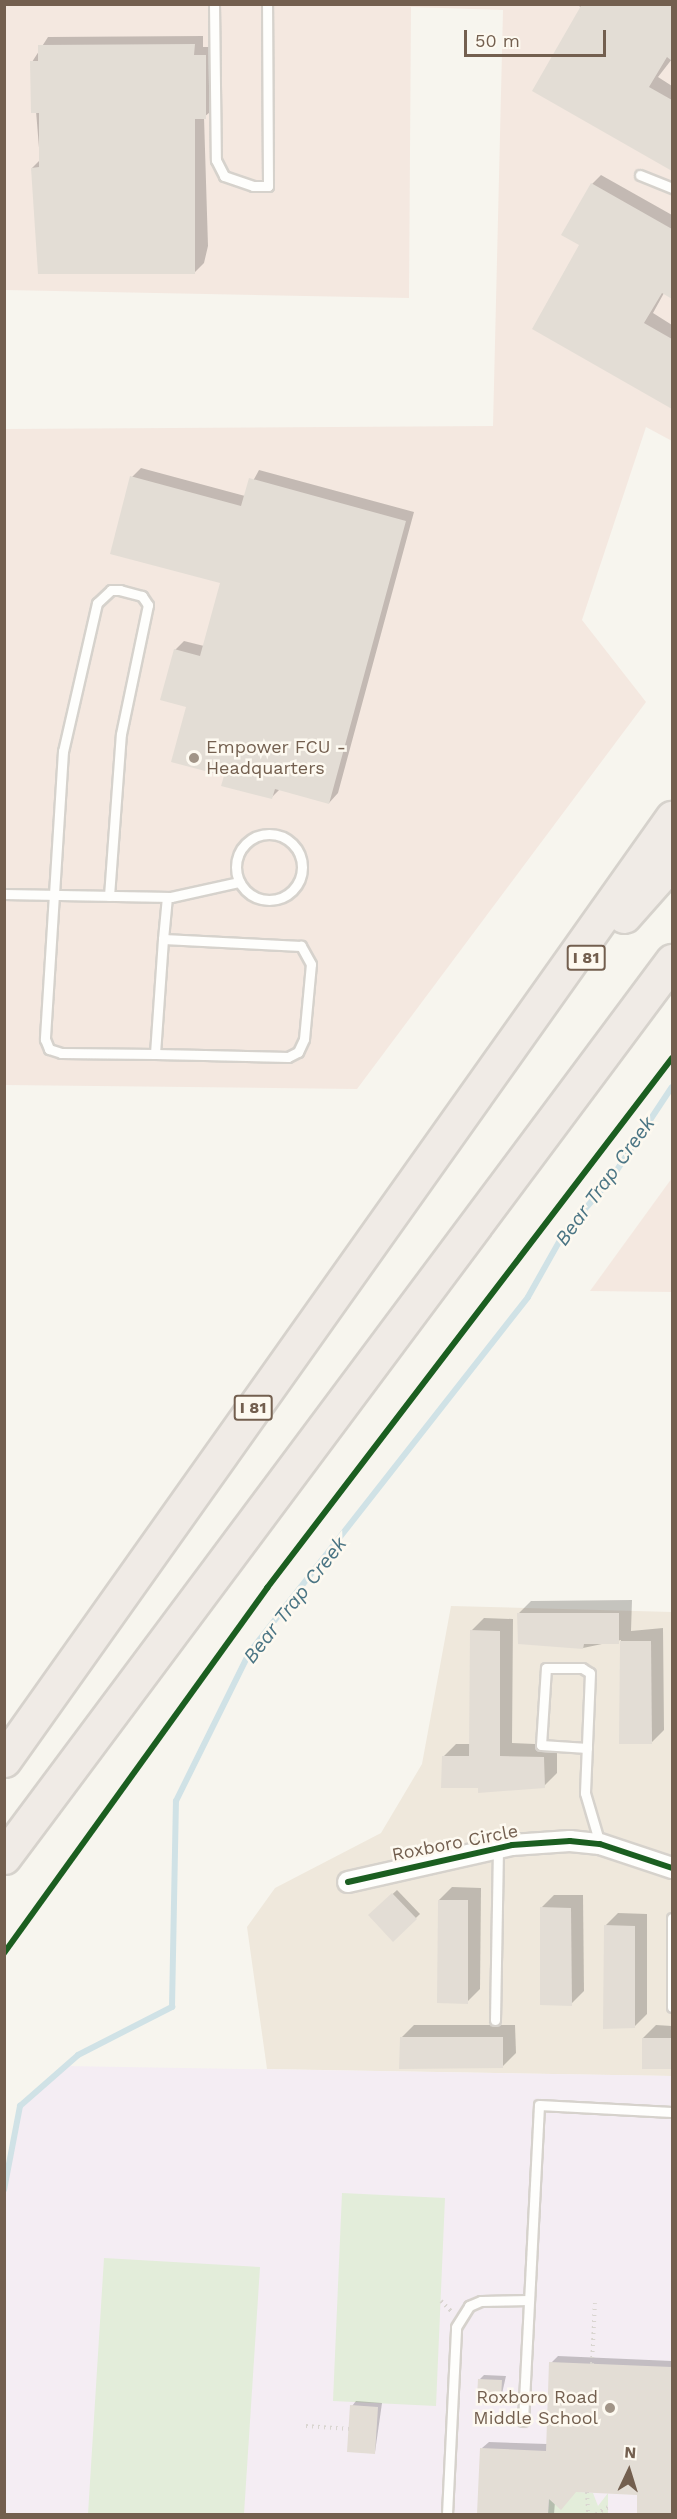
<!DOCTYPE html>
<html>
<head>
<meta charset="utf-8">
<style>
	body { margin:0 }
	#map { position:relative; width:677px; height:2519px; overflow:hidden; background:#f7f5ee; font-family:"Work Sans",sans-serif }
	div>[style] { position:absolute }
	.residential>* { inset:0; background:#efe8dc }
	.commercial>* { inset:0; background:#f4e8e0 }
	.education>* { inset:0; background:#f4edf3 }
	.green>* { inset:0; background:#e3edda }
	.shadow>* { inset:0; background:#0003 }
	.stream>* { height:6px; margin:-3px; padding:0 3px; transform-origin:3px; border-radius:3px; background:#d0e2e6 }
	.building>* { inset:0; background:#e3ddd5 }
	.path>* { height:4px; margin-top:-2px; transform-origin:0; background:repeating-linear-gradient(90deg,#d9d5d0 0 1.5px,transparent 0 6px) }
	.roads { filter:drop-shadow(2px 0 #d6d2cc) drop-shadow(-2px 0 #d6d2cc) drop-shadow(0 2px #d6d2cc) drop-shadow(0 -2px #d6d2cc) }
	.service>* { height:9px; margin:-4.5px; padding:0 4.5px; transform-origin:4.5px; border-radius:4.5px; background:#fefefc }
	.service>.ring { margin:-4.5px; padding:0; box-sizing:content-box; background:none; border:9px solid #fefefc; border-radius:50% }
	.minor>* { height:20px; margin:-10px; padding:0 10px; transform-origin:10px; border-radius:10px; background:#fefefc }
	.motorway>* { height:33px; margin:-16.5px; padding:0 16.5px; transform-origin:16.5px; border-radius:16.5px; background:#f0ebe6 }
	.cycleway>* { height:6px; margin:-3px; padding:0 3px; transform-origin:3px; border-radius:3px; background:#1b5e20 }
	.dots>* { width:16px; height:16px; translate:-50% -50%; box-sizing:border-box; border:3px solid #fdf9f0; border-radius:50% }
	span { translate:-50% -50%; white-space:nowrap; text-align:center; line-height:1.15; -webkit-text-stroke:5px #fdf9f0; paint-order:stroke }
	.shield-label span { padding:2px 4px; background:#fdf9f0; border:2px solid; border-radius:4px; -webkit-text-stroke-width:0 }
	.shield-label { font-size:16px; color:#735f4f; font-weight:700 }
	.poi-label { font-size:18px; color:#735f4f }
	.left { translate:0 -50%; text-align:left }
	.right { translate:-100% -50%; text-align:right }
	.street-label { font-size:18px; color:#735f4f }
	.water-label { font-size:20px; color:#4b7584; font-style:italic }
	.frame { position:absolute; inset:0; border:6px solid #735f4f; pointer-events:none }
	.north { position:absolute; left:599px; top:2441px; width:60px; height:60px; -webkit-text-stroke:4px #fdf9f0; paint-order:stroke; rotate:4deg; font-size:16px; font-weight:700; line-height:24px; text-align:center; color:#735f4f }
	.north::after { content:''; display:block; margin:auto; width:21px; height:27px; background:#735f4f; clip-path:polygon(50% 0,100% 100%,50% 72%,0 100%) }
	.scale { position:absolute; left:464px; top:30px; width:142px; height:27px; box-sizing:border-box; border:3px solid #735f4f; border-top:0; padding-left:8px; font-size:18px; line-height:21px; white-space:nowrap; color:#735f4f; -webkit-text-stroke:4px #fdf9f0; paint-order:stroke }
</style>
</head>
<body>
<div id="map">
	<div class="residential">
		<div style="clip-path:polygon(451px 1606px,672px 1612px,672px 2076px,267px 2069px,247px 1927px,275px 1888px,381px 1833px,422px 1764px)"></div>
	</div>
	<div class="commercial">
		<div style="clip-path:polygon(5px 5px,672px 5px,672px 441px,646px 427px,582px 620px,646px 702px,357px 1089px,5px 1085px,5px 429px,493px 426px,503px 10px,411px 7px,409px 298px,5px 290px)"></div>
		<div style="clip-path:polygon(672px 1178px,672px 1292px,590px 1291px)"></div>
	</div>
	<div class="education">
		<div style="clip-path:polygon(65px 2066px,672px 2076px,672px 2514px,5px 2514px,5px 2190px,20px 2106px)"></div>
	</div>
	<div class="green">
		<div style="clip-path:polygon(342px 2193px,445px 2198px,436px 2406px,333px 2401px)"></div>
		<div style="clip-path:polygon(104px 2258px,260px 2267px,244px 2514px,88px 2514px)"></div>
		<div style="clip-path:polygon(550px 2490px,593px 2493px,598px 2506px,608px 2493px,608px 2514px,548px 2514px)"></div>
	</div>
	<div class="shadow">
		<div style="clip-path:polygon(576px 4px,672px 4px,672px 59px,658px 77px,672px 86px,672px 169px,534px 91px,582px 8px)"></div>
		<div style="clip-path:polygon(203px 36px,203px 47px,214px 47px,215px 108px,204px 117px,208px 246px,204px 263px,195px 272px,32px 168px,40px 160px,32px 62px,48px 37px)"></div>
		<div style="clip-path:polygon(601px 175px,672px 215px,672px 297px,664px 293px,653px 313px,672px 325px,672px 407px,534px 329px,581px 245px,592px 184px)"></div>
		<div style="clip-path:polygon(141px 468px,245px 496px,259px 470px,414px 512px,338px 793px,329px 803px,280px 789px,271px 798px,226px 775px,188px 706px,175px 650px,184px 641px,204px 646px,222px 582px,132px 477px)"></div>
		<div style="clip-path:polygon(632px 1600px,631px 1631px,663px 1628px,664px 1730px,651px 1743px,621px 1743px,621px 1640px,583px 1648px,518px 1614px,531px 1601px)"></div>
		<div style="clip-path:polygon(484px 1618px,513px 1619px,512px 1743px,557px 1745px,557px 1773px,544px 1786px,443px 1757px,456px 1744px,471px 1744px,471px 1631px)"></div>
		<div style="clip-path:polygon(452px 1887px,481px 1888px,480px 1989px,467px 2002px,439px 1900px)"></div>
		<div style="clip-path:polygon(397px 1890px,420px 1914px,393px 1940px,370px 1915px)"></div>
		<div style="clip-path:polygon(554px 1895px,583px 1895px,584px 1991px,571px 2004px,541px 1908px)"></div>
		<div style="clip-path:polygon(618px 1913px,647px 1914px,647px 2014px,634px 2027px,605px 1926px)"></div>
		<div style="clip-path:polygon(414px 2025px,515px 2025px,516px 2053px,503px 2066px,401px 2038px)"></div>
		<div style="clip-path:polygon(656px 2025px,672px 2026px,672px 2068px,644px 2068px,643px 2038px)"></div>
		<div style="clip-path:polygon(558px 2356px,672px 2361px,672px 2514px,638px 2514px,639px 2494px,576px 2490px,555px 2502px,554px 2514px,479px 2514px,482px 2448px,489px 2442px,547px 2444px,551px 2363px)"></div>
		<div style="clip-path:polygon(484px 2375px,506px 2376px,501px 2398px,480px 2379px)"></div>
		<div style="clip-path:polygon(356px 2401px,382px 2403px,375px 2452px,352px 2406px)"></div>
	</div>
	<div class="stream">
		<div style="left:4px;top:2190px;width:86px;rotate:-79.2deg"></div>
		<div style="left:20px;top:2106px;width:77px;rotate:-41.3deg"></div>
		<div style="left:78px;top:2055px;width:106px;rotate:-27.1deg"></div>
		<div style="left:172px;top:2007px;width:206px;rotate:-88.9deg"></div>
		<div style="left:176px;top:1801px;width:165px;rotate:-63.7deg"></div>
		<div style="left:249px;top:1653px;width:452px;rotate:-51.9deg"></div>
		<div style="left:528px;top:1297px;width:73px;rotate:-60.6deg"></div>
		<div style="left:564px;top:1233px;width:72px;rotate:-49deg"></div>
		<div style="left:611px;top:1179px;width:110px;rotate:-56.5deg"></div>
	</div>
	<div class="building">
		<div style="clip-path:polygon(582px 4px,672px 4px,672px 61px,667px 57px,649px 87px,672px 100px,672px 171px,532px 91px)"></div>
		<div style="clip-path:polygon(195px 44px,194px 55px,206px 55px,206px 119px,195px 119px,195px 274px,38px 274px,31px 168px,39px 167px,39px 113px,31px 113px,30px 61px,38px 61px,38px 45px)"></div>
		<div style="clip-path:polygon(591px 183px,672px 229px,672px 299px,662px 293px,644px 323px,672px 339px,672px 409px,532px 329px,579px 245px,561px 235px)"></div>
		<div style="clip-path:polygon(130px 476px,241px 506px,249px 478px,406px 521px,329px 804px,275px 789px,272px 799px,221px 786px,224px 776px,171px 762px,186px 707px,160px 700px,174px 649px,200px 656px,220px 583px,110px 554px)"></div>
		<div style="clip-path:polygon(517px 1613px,619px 1613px,619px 1644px,584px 1644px,583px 1649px,518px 1644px)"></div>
		<div style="clip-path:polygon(470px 1630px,500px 1631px,500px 1756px,544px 1757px,545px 1788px,478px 1793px,478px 1788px,441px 1788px,442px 1756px,469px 1756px)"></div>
		<div style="clip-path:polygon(620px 1641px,651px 1641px,652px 1744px,619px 1744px)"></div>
		<div style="clip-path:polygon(392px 1893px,417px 1919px,393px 1942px,368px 1915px)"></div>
		<div style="clip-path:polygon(438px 1900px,468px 1900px,468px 2004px,437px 2003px)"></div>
		<div style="clip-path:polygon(540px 1907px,571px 1908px,572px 2006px,540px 2005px)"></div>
		<div style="clip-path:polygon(604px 1925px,635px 1926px,635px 2028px,603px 2029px)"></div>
		<div style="clip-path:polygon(400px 2037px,503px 2037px,503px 2068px,399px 2069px)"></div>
		<div style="clip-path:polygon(642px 2038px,672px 2038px,672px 2069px,642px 2069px)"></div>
		<div style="clip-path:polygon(549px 2362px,672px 2367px,672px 2514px,637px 2514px,637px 2495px,576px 2492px,561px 2510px,549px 2499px,548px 2514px,477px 2514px,480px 2448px,546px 2451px)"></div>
		<div style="clip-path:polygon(478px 2379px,502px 2380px,501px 2399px,477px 2398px)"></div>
		<div style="clip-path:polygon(350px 2405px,378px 2407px,375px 2454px,347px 2452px)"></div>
	</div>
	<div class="path">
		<div style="left:441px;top:2301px;width:14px;rotate:45deg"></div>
		<div style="left:592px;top:2364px;width:61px;rotate:-87.2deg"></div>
		<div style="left:306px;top:2426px;width:43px;rotate:4deg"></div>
		<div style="left:587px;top:2492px;width:22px;rotate:87deg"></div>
		<div style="left:596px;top:2514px;width:14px;rotate:-30deg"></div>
	</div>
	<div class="roads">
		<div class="service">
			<div style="left:214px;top:4px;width:156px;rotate:89.3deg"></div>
			<div style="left:216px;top:160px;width:18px;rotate:63deg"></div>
			<div style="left:224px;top:176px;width:31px;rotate:19deg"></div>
			<div style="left:253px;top:186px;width:15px"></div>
			<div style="left:268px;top:186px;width:182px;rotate:-90.3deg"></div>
			<div style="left:640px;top:175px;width:35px;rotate:22deg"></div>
			<div class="ring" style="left:236px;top:834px;width:57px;height:57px"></div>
			<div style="left:4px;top:894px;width:167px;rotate:1deg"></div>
			<div style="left:171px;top:897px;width:70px;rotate:-12.4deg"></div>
			<div style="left:109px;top:896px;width:162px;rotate:-85.8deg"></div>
			<div style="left:121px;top:734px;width:132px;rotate:-78.2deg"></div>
			<div style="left:148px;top:605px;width:11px;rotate:-124deg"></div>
			<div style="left:142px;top:596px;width:23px;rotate:-165deg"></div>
			<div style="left:120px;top:590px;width:9px;rotate:180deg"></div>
			<div style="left:111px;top:590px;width:19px;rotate:137deg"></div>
			<div style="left:97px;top:603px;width:152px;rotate:102.9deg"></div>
			<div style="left:63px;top:751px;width:289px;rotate:93.6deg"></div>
			<div style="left:45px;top:1039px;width:11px;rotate:68deg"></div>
			<div style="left:49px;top:1049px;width:13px;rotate:18deg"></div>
			<div style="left:61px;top:1053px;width:94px;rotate:0.6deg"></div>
			<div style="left:155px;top:1054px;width:49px;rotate:1.2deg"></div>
			<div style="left:204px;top:1055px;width:84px;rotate:1.4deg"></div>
			<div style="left:288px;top:1057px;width:11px;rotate:-27deg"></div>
			<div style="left:298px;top:1052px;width:14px;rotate:-65deg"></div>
			<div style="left:304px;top:1039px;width:75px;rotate:-84.7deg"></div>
			<div style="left:311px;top:964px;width:21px;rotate:-119deg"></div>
			<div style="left:301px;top:946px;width:138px;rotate:-177.1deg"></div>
			<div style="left:163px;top:939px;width:115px;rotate:94deg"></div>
			<div style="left:163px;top:939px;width:42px;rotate:-84.6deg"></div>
			<div style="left:587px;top:1748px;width:46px;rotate:-176.3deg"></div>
			<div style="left:541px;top:1745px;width:77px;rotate:-86.3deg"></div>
			<div style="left:546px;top:1668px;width:36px"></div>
			<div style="left:582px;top:1668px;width:9px;rotate:32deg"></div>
			<div style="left:590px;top:1673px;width:120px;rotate:92.4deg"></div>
			<div style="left:585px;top:1793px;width:53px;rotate:73.6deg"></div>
			<div style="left:672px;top:1918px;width:89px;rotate:90deg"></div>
			<div style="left:495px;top:2020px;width:172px;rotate:-89deg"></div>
			<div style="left:523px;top:2421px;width:316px;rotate:-87.1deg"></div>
			<div style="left:539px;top:2105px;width:133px;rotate:3deg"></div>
			<div style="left:447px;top:2514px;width:187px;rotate:-87.2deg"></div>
			<div style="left:456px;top:2327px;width:25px;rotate:-58deg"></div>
			<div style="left:469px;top:2306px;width:13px;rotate:-23deg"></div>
			<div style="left:481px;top:2301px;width:48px;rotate:-1.2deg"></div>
		</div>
		<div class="minor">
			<div style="left:348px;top:1882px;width:168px;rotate:-12.7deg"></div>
			<div style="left:512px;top:1845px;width:58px;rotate:-3.9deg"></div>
			<div style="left:570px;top:1841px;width:30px;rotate:6deg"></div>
			<div style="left:600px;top:1844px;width:76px;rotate:18.4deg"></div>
		</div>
		<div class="motorway">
			<div style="left:624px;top:916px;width:72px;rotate:-48.4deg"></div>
			<div style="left:4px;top:1760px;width:1155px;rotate:-54.66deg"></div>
			<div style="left:4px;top:1857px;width:1118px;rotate:-53.29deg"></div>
		</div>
	</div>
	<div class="cycleway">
		<div style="left:348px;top:1882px;width:168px;rotate:-12.7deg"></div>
		<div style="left:512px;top:1845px;width:58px;rotate:-3.9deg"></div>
		<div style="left:570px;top:1841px;width:30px;rotate:6deg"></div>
		<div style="left:600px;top:1844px;width:76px;rotate:18.4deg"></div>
		<div style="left:4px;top:1953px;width:450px;rotate:-54.2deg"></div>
		<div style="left:267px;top:1588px;width:667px;rotate:-52.61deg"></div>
	</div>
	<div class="dots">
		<div style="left:194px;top:758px;background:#a19487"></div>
		<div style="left:610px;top:2408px;background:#a19487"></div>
	</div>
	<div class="shield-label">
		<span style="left:586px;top:958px">I 81</span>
		<span style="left:253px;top:1408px">I 81</span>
	</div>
	<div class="poi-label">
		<span class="left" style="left:206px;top:758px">Empower FCU -<br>Headquarters</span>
		<span class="right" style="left:598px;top:2408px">Roxboro Road<br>Middle School</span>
	</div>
	<div class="street-label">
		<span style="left:455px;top:1843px;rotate:-11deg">Roxboro Circle</span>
	</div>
	<div class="water-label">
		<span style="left:605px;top:1181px;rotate:-54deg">Bear Trap Creek</span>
		<span style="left:295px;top:1600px;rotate:-52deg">Bear Trap Creek</span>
	</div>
	<div class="frame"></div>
	<div class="north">N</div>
	<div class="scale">50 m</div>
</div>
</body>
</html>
